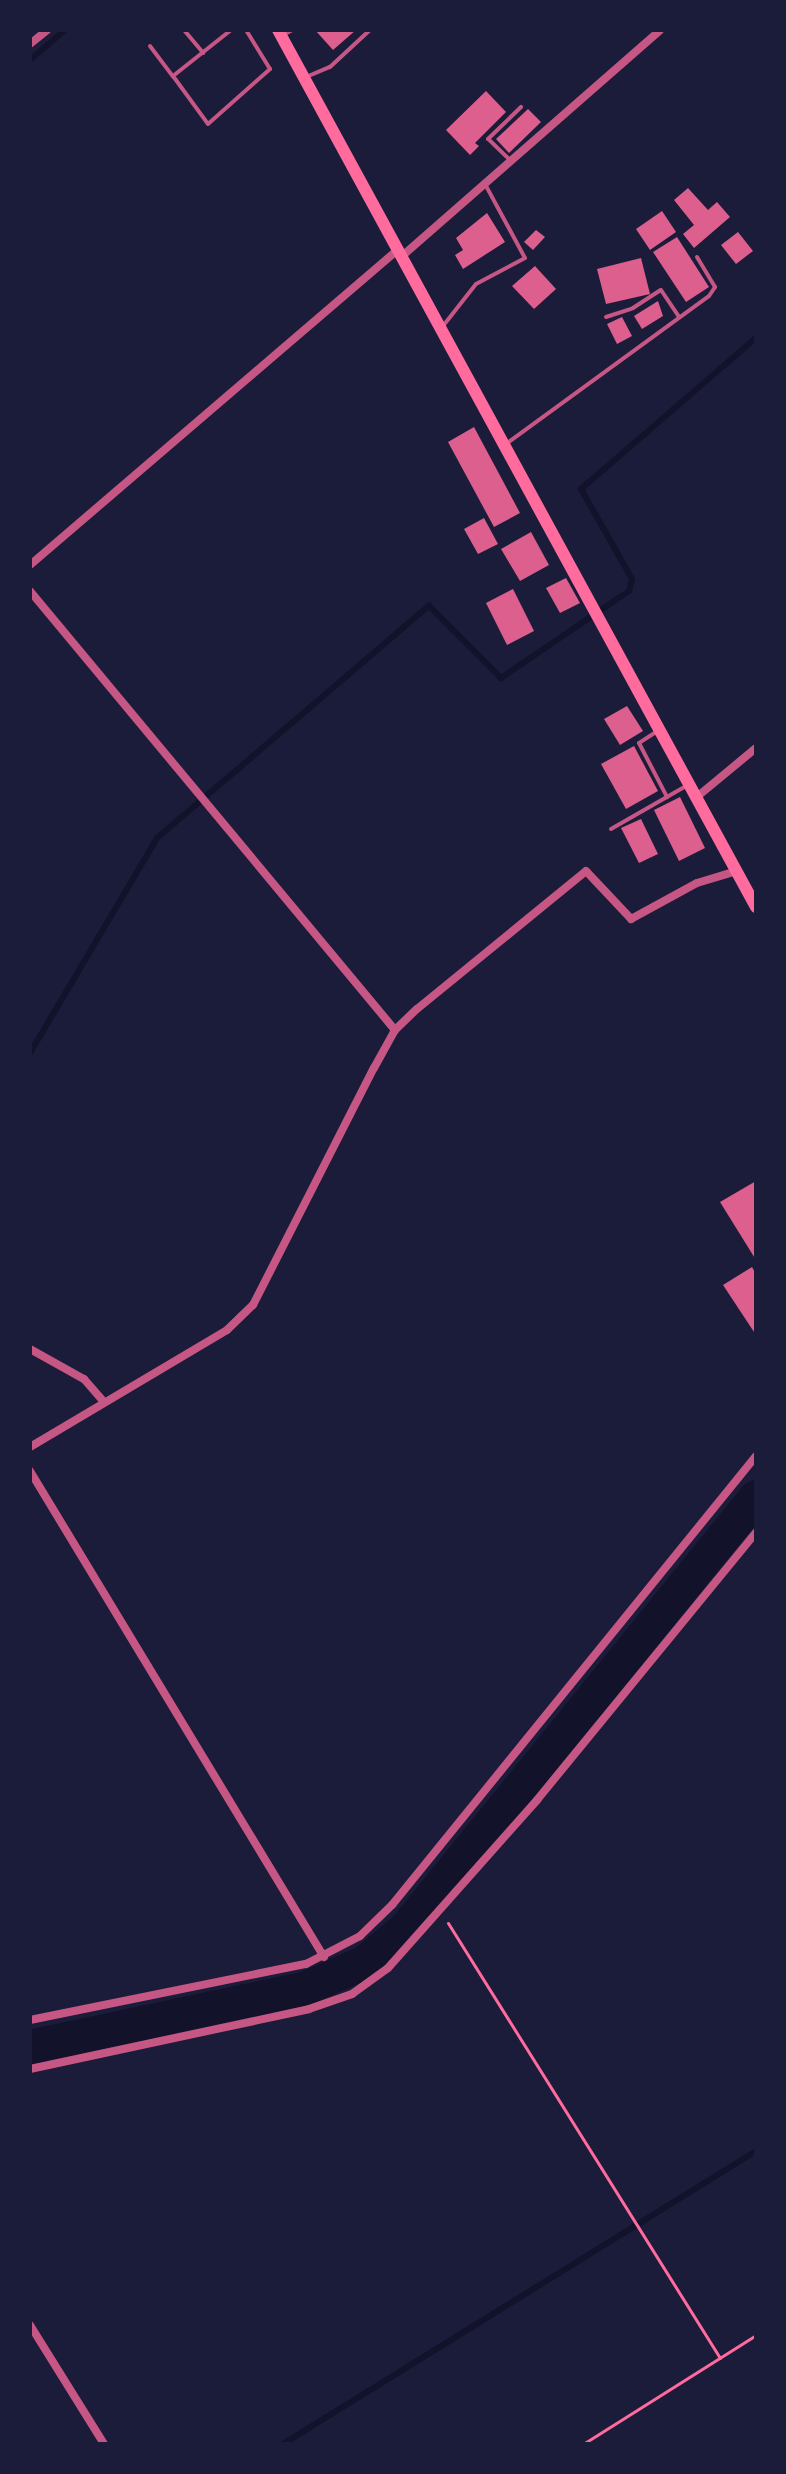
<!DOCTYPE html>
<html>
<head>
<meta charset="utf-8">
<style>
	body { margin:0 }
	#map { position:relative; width:786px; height:2474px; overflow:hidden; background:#1b1b3a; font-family:"Noto Sans",sans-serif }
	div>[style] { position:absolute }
	.stream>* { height:6px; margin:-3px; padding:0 3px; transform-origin:3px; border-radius:3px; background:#12122b }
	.river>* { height:34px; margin:-17px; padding:0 17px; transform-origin:17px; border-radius:17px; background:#12122b }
	.building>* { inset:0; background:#dd5f8e }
	.path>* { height:3px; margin:-1.5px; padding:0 1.5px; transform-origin:1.5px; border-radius:1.5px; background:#ff6b9d }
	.service>* { height:4px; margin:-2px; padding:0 2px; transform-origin:2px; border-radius:2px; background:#c65784 }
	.minor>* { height:8px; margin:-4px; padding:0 4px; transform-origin:4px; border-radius:4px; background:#c65784 }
	.secondary>* { height:12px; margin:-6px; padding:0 6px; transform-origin:6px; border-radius:6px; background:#ff6b9d }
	span { translate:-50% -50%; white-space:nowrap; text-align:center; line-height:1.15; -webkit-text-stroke:6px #1b1b3a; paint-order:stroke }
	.frame { position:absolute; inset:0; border:32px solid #1b1b3a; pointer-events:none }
</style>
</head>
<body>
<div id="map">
	<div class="stream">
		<div style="left:30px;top:60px;width:46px;rotate:-40.6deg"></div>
		<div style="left:30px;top:1053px;width:250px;rotate:-59.4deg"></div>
		<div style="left:157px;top:838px;width:358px;rotate:-40.5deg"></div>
		<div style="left:429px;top:606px;width:102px;rotate:45deg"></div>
		<div style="left:501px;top:678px;width:155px;rotate:-34.2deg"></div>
		<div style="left:629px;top:591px;width:12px;rotate:-76deg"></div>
		<div style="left:632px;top:579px;width:103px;rotate:-119.5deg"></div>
		<div style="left:581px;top:489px;width:231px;rotate:-40.8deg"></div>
		<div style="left:754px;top:1500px;width:4px;rotate:63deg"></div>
		<div style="left:283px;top:2444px;width:556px;rotate:-31.78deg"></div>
	</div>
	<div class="river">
		<div style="left:30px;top:2047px;width:280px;rotate:-12deg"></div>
		<div style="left:304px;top:1989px;width:65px;rotate:-23.4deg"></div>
		<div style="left:364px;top:1963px;width:55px;rotate:-39.8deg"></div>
		<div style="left:406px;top:1928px;width:555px;rotate:-50.92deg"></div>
	</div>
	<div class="building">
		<div style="clip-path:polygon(315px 30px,356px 30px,333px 50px)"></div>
		<div style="clip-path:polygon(486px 91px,506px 112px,475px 143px,479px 146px,470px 155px,446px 130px)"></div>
		<div style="clip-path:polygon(528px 109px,541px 122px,509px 153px,496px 139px)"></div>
		<div style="clip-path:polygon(688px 188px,708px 210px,717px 202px,730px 217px,694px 248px,683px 234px,694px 225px,674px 200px)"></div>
		<div style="clip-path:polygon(662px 211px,676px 232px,650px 250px,636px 229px)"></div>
		<div style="clip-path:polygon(487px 213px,505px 242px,463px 269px,455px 255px,463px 250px,456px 238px)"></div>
		<div style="clip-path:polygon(536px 230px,545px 237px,533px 250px,524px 242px)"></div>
		<div style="clip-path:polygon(738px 232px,753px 251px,736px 264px,721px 245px)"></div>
		<div style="clip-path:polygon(677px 237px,709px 287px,686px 302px,653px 252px)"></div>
		<div style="clip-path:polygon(641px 258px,650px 294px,606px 304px,597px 269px)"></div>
		<div style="clip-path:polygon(535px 266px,556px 289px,534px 309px,512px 286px)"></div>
		<div style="clip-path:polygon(658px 301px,663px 316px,642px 329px,634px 316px)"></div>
		<div style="clip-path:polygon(622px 317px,632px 336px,617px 344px,607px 324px)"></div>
		<div style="clip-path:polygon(474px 427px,520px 513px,494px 527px,448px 442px)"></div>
		<div style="clip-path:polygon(484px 518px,498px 544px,478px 554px,464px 529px)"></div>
		<div style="clip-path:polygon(531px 532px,549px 565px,520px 581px,501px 549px)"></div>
		<div style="clip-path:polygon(566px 578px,580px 603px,560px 613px,546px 588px)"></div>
		<div style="clip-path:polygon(513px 589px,534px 631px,507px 645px,486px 603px)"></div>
		<div style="clip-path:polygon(627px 706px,643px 731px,620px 745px,604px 719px)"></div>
		<div style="clip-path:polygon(634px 746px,658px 791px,626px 809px,601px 764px)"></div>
		<div style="clip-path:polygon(680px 797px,705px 848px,679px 861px,654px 810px)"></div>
		<div style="clip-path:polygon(641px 819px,658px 854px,639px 863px,621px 828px)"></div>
		<div style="clip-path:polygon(756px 1181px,756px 1260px,720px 1202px)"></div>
		<div style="clip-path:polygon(752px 1267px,756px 1274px,756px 1335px,723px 1285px)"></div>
	</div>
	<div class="path">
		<div style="left:448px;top:1923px;width:513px;rotate:57.98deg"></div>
		<div style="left:583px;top:2444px;width:204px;rotate:-32.2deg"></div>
	</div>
	<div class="service">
		<div style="left:184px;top:30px;width:30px;rotate:50deg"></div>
		<div style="left:231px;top:30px;width:74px;rotate:141.6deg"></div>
		<div style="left:173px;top:76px;width:59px;rotate:53.9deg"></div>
		<div style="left:208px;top:124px;width:83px;rotate:-41.6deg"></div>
		<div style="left:270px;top:69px;width:46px;rotate:-121.6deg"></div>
		<div style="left:283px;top:35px;width:10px;rotate:-29deg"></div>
		<div style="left:150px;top:46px;width:38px;rotate:53deg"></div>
		<div style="left:306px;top:77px;width:26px;rotate:-23deg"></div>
		<div style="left:330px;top:67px;width:54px;rotate:-42.8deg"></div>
		<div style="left:509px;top:159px;width:29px;rotate:-136deg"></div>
		<div style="left:488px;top:139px;width:46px;rotate:-44.1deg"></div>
		<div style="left:606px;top:317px;width:28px;rotate:-18deg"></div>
		<div style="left:633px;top:308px;width:33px;rotate:-33deg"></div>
		<div style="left:661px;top:290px;width:32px;rotate:56deg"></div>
		<div style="left:443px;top:326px;width:53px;rotate:-51.8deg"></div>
		<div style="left:476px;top:284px;width:55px;rotate:-28deg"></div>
		<div style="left:525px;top:258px;width:82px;rotate:-118.4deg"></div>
		<div style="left:506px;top:444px;width:251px;rotate:-36.1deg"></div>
		<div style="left:709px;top:296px;width:11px;rotate:-56deg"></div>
		<div style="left:715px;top:287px;width:35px;rotate:-121deg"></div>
		<div style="left:656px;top:732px;width:20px;rotate:147deg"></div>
		<div style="left:639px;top:743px;width:61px;rotate:62.6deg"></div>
		<div style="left:611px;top:829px;width:86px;rotate:-29.8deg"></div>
	</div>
	<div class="minor">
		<div style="left:30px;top:44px;width:22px;rotate:-39deg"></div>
		<div style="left:401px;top:257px;width:344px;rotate:-41.2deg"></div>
		<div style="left:30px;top:565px;width:484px;rotate:-40.6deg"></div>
		<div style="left:30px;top:591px;width:571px;rotate:50.26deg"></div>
		<div style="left:698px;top:796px;width:75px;rotate:-39.6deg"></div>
		<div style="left:30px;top:1349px;width:62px;rotate:29.1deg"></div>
		<div style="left:84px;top:1379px;width:28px;rotate:49deg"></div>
		<div style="left:30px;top:1447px;width:229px;rotate:-30.7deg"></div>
		<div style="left:227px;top:1330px;width:36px;rotate:-44deg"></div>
		<div style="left:253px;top:1305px;width:266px;rotate:-63deg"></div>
		<div style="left:374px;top:1068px;width:43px;rotate:-61.1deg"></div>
		<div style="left:395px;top:1030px;width:30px;rotate:-44deg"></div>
		<div style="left:417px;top:1009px;width:218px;rotate:-39.2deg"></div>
		<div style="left:586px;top:871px;width:66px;rotate:46.8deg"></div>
		<div style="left:631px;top:919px;width:75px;rotate:-28.6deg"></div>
		<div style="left:697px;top:883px;width:42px;rotate:-16.7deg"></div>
		<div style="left:30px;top:1471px;width:568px;rotate:58.83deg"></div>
		<div style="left:30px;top:2020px;width:282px;rotate:-11.5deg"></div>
		<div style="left:306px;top:1964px;width:61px;rotate:-27.4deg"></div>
		<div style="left:360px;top:1936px;width:45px;rotate:-44.1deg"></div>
		<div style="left:392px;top:1905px;width:578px;rotate:-50.97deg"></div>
		<div style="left:30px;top:2069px;width:285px;rotate:-12.1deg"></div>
		<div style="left:309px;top:2009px;width:46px;rotate:-19.2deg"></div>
		<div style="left:352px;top:1994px;width:44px;rotate:-35.8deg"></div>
		<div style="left:388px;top:1968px;width:225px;rotate:-48.4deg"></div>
		<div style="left:537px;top:1800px;width:346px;rotate:-50.7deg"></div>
		<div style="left:30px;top:2325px;width:140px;rotate:58.1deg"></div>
	</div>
	<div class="secondary">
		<div style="left:278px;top:30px;width:999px;rotate:61.41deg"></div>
	</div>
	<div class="frame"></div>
</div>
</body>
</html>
